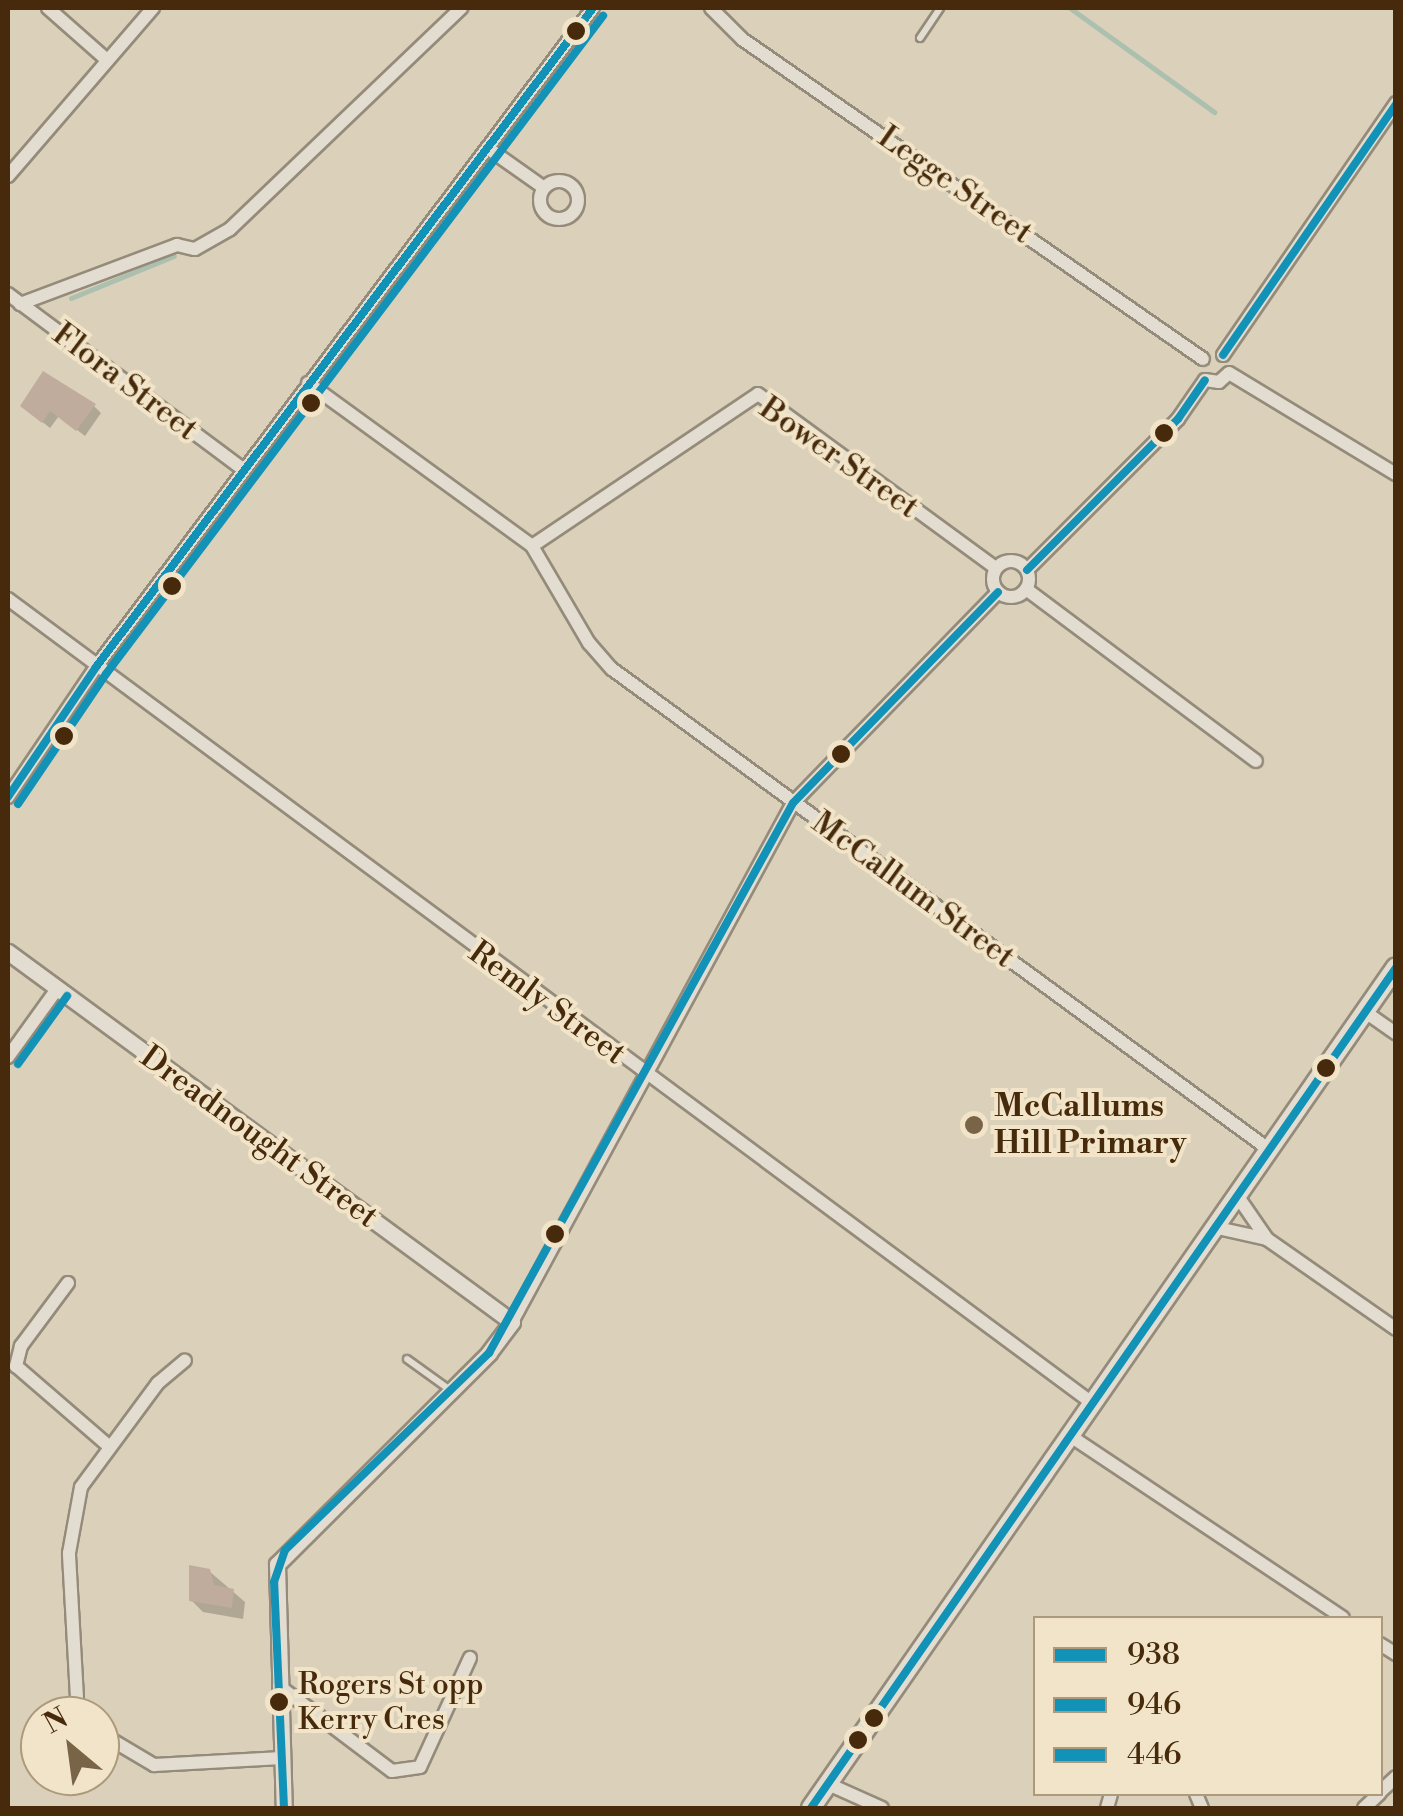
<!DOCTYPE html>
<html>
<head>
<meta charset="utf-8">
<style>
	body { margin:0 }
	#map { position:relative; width:1403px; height:1816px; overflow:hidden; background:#dbd0b9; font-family:"Libre Bodoni",serif }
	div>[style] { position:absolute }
	.shadow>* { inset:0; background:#0003 }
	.stream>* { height:5px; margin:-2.5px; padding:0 2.5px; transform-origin:2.5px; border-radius:2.5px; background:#acc0af }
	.building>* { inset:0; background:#bfac9c }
	.roads { filter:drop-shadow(2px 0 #958b7a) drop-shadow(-2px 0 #958b7a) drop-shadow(0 2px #958b7a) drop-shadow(0 -2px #958b7a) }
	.service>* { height:6px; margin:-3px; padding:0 3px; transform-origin:3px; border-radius:3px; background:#e3ddd1 }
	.minor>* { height:12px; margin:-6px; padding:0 6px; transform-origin:6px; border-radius:6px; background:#e3ddd1 }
	.minor>.ring { margin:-6px; padding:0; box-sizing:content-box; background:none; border:12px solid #e3ddd1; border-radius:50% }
	.tertiary>* { height:15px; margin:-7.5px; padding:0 7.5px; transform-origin:7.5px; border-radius:7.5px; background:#e3ddd1 }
	.secondary>* { height:18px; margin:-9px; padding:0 9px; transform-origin:9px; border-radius:9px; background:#e3ddd1 }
	.bus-1>* { height:8px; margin:-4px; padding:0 4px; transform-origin:4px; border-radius:4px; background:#1292b6 }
	.bus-2>* { height:8px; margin:-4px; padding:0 4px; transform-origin:4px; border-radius:4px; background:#1292b6 }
	.bus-3>* { height:8px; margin:-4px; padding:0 4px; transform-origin:4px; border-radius:4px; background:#1292b6 }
	.dots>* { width:28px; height:28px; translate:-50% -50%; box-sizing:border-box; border:5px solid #f1e4c8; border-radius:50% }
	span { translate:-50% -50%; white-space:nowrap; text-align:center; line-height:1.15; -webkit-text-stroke:8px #f1e4c8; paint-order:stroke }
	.bus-label { font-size:30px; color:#462a0b }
	.left { translate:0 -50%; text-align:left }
	.street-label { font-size:32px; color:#462a0b }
	.poi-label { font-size:32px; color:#462a0b; font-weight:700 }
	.frame { position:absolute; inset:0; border:10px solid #462a0b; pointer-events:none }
	.legend { position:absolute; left:1033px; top:1616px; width:350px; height:180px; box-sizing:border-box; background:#f1e4c8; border:2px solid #ad9a7c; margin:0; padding:12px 18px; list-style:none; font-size:30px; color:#462a0b }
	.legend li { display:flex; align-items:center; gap:20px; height:50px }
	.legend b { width:50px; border:2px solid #ad9a7c }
	.north { position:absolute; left:20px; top:1696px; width:100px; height:100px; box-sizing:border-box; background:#f1e4c8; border:2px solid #ad9a7c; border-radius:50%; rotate:331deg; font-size:28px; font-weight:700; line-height:40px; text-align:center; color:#462a0b }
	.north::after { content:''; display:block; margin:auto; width:35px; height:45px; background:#7a6448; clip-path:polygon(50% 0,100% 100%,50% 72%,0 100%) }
</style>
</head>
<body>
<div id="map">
	<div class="shadow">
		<div style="clip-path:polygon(94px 406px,101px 413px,85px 436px,59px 416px,50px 428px,31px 413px)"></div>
		<div style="clip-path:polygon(209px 1571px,245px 1602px,243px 1619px,203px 1612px,191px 1600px)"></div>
	</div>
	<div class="stream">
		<div style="left:1070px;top:8px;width:178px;rotate:35.8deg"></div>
		<div style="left:71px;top:298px;width:111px;rotate:-22.2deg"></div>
	</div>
	<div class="building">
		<div style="clip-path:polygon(43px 371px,96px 404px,76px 431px,50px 411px,42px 423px,20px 406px)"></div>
		<div style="clip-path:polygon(189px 1565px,210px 1569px,214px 1585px,234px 1589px,232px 1608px,189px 1601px)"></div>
	</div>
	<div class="roads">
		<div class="service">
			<div style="left:920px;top:38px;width:36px;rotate:-56deg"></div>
			<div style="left:407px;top:1359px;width:53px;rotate:35.8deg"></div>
		</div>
		<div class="minor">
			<div style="left:48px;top:8px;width:79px;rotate:41.4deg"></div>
			<div style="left:711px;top:8px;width:44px;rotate:45deg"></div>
			<div style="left:742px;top:39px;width:561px;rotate:34.77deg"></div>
			<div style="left:489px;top:149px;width:67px;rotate:35.3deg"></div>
			<div style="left:8px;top:176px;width:222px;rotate:-49.2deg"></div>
			<div class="ring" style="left:540px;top:181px;width:26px;height:26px"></div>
			<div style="left:8px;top:294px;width:293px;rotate:36.7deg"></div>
			<div style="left:20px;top:304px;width:168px;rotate:-20.6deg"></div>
			<div style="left:177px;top:245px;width:18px;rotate:13deg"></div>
			<div style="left:195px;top:249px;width:40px;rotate:-29.7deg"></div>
			<div style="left:230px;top:229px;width:320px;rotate:-43.7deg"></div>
			<div style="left:1223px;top:355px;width:306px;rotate:-55.5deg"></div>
			<div style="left:1229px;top:373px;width:195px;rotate:31.2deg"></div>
			<div style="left:1205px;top:380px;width:14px;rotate:8deg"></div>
			<div style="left:1219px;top:382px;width:13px;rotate:-42deg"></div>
			<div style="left:308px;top:383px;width:277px;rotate:36deg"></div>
			<div style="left:532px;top:546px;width:113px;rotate:59.6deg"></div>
			<div style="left:589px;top:643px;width:35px;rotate:49deg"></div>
			<div style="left:612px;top:669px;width:811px;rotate:36.18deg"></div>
			<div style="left:532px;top:546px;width:272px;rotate:-33.9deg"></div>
			<div style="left:758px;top:394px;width:295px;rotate:36.2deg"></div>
			<div class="ring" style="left:993px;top:561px;width:24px;height:24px"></div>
			<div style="left:1027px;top:570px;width:214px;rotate:-45deg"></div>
			<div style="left:1178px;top:419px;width:47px;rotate:-55.3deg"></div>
			<div style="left:1026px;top:589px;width:287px;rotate:36.8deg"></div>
			<div style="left:8px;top:599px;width:1348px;rotate:36.56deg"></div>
			<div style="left:8px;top:797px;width:157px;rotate:-55.9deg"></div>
			<div style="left:96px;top:667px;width:825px;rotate:-52.98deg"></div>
			<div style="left:1364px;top:1011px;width:39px;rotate:35deg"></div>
			<div style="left:8px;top:1057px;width:84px;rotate:-54.2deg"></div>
			<div style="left:1236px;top:1194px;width:55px;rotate:55.4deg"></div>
			<div style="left:1267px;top:1239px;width:157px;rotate:34.9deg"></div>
			<div style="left:1213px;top:1227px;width:55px;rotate:12.5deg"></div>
			<div style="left:68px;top:1283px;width:79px;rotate:126.7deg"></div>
			<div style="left:21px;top:1346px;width:21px;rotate:104deg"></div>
			<div style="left:16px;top:1366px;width:124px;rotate:40.8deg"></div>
			<div style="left:512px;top:1322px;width:590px;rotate:-61.57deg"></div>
			<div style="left:793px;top:803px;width:294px;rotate:-45.8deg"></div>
			<div style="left:1069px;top:1435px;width:329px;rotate:33.7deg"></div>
			<div style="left:1380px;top:1644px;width:19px;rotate:32deg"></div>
			<div style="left:279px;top:1686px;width:141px;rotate:37deg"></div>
			<div style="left:392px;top:1771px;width:28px;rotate:-8deg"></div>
			<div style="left:420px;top:1767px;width:120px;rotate:-65.4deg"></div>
			<div style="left:78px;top:1716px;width:163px;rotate:-93.2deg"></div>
			<div style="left:69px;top:1553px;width:67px;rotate:-79.7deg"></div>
			<div style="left:81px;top:1487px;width:129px;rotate:-53.5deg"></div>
			<div style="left:158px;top:1383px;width:35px;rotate:-40deg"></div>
			<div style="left:100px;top:1733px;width:63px;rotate:30.7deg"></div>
			<div style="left:154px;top:1765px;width:128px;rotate:-3.1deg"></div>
			<div style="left:828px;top:1784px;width:59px;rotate:24deg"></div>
			<div style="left:1380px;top:1792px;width:22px;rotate:-43deg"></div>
			<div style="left:1196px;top:1794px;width:15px;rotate:67deg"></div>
			<div style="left:1107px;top:1808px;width:15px;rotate:-74deg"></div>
			<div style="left:1364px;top:1808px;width:21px;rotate:-43deg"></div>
		</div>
		<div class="tertiary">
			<div style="left:8px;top:952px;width:625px;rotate:36.28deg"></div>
			<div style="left:512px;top:1322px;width:39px;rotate:127deg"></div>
			<div style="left:489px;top:1353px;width:299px;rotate:135.1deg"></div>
			<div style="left:277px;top:1564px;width:244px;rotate:88.4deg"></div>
		</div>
		<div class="secondary">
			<div style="left:811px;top:1808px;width:1024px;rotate:-55.18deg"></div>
		</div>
	</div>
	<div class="bus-1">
		<div style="left:1223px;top:355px;width:305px;rotate:-55.4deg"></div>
		<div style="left:1027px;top:570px;width:214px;rotate:-45deg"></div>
		<div style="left:1178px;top:419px;width:47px;rotate:-55.3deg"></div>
		<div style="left:8px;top:797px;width:157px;rotate:-55.9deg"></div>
		<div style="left:96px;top:667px;width:825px;rotate:-52.98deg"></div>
		<div style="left:284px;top:1808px;width:226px;rotate:-92.5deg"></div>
		<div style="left:274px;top:1582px;width:34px;rotate:-71deg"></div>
		<div style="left:285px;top:1550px;width:284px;rotate:-44deg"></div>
		<div style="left:489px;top:1353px;width:628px;rotate:-61.07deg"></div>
		<div style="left:793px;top:803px;width:294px;rotate:-45.8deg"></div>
	</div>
	<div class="bus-2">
		<div style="left:18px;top:804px;width:157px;rotate:-55.9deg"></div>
		<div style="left:106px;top:674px;width:825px;rotate:-52.94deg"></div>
		<div style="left:18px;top:1064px;width:84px;rotate:-54.2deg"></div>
	</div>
	<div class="bus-3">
		<div style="left:811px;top:1808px;width:1024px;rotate:-55.15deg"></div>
	</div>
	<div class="dots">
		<div style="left:576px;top:31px;background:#462a0b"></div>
		<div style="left:311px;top:403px;background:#462a0b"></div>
		<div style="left:1164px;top:433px;background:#462a0b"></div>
		<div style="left:172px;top:586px;background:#462a0b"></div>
		<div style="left:64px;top:736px;background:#462a0b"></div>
		<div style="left:841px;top:754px;background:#462a0b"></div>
		<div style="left:1326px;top:1068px;background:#462a0b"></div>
		<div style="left:974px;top:1125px;background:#7a6448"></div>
		<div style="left:555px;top:1234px;background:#462a0b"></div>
		<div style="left:279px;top:1702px;background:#462a0b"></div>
		<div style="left:874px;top:1718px;background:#462a0b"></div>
		<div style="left:858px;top:1740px;background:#462a0b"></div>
	</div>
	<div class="bus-label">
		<span class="left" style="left:298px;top:1702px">Rogers St opp<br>Kerry Cres</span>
	</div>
	<div class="street-label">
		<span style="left:955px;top:185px;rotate:35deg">Legge Street</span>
		<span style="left:125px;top:382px;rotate:37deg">Flora Street</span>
		<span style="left:839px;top:458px;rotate:35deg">Bower Street</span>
		<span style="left:913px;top:890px;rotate:36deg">McCallum Street</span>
		<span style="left:547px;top:1003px;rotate:36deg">Remly Street</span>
		<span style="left:259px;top:1137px;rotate:36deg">Dreadnought Street</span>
	</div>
	<div class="poi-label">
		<span class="left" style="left:994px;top:1125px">McCallums<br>Hill Primary</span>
	</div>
	<div class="frame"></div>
	<ul class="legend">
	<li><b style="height:12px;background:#1292b6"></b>938</li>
	<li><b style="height:12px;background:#1292b6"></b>946</li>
	<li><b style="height:12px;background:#1292b6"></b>446</li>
	</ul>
	<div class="north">N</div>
</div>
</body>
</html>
